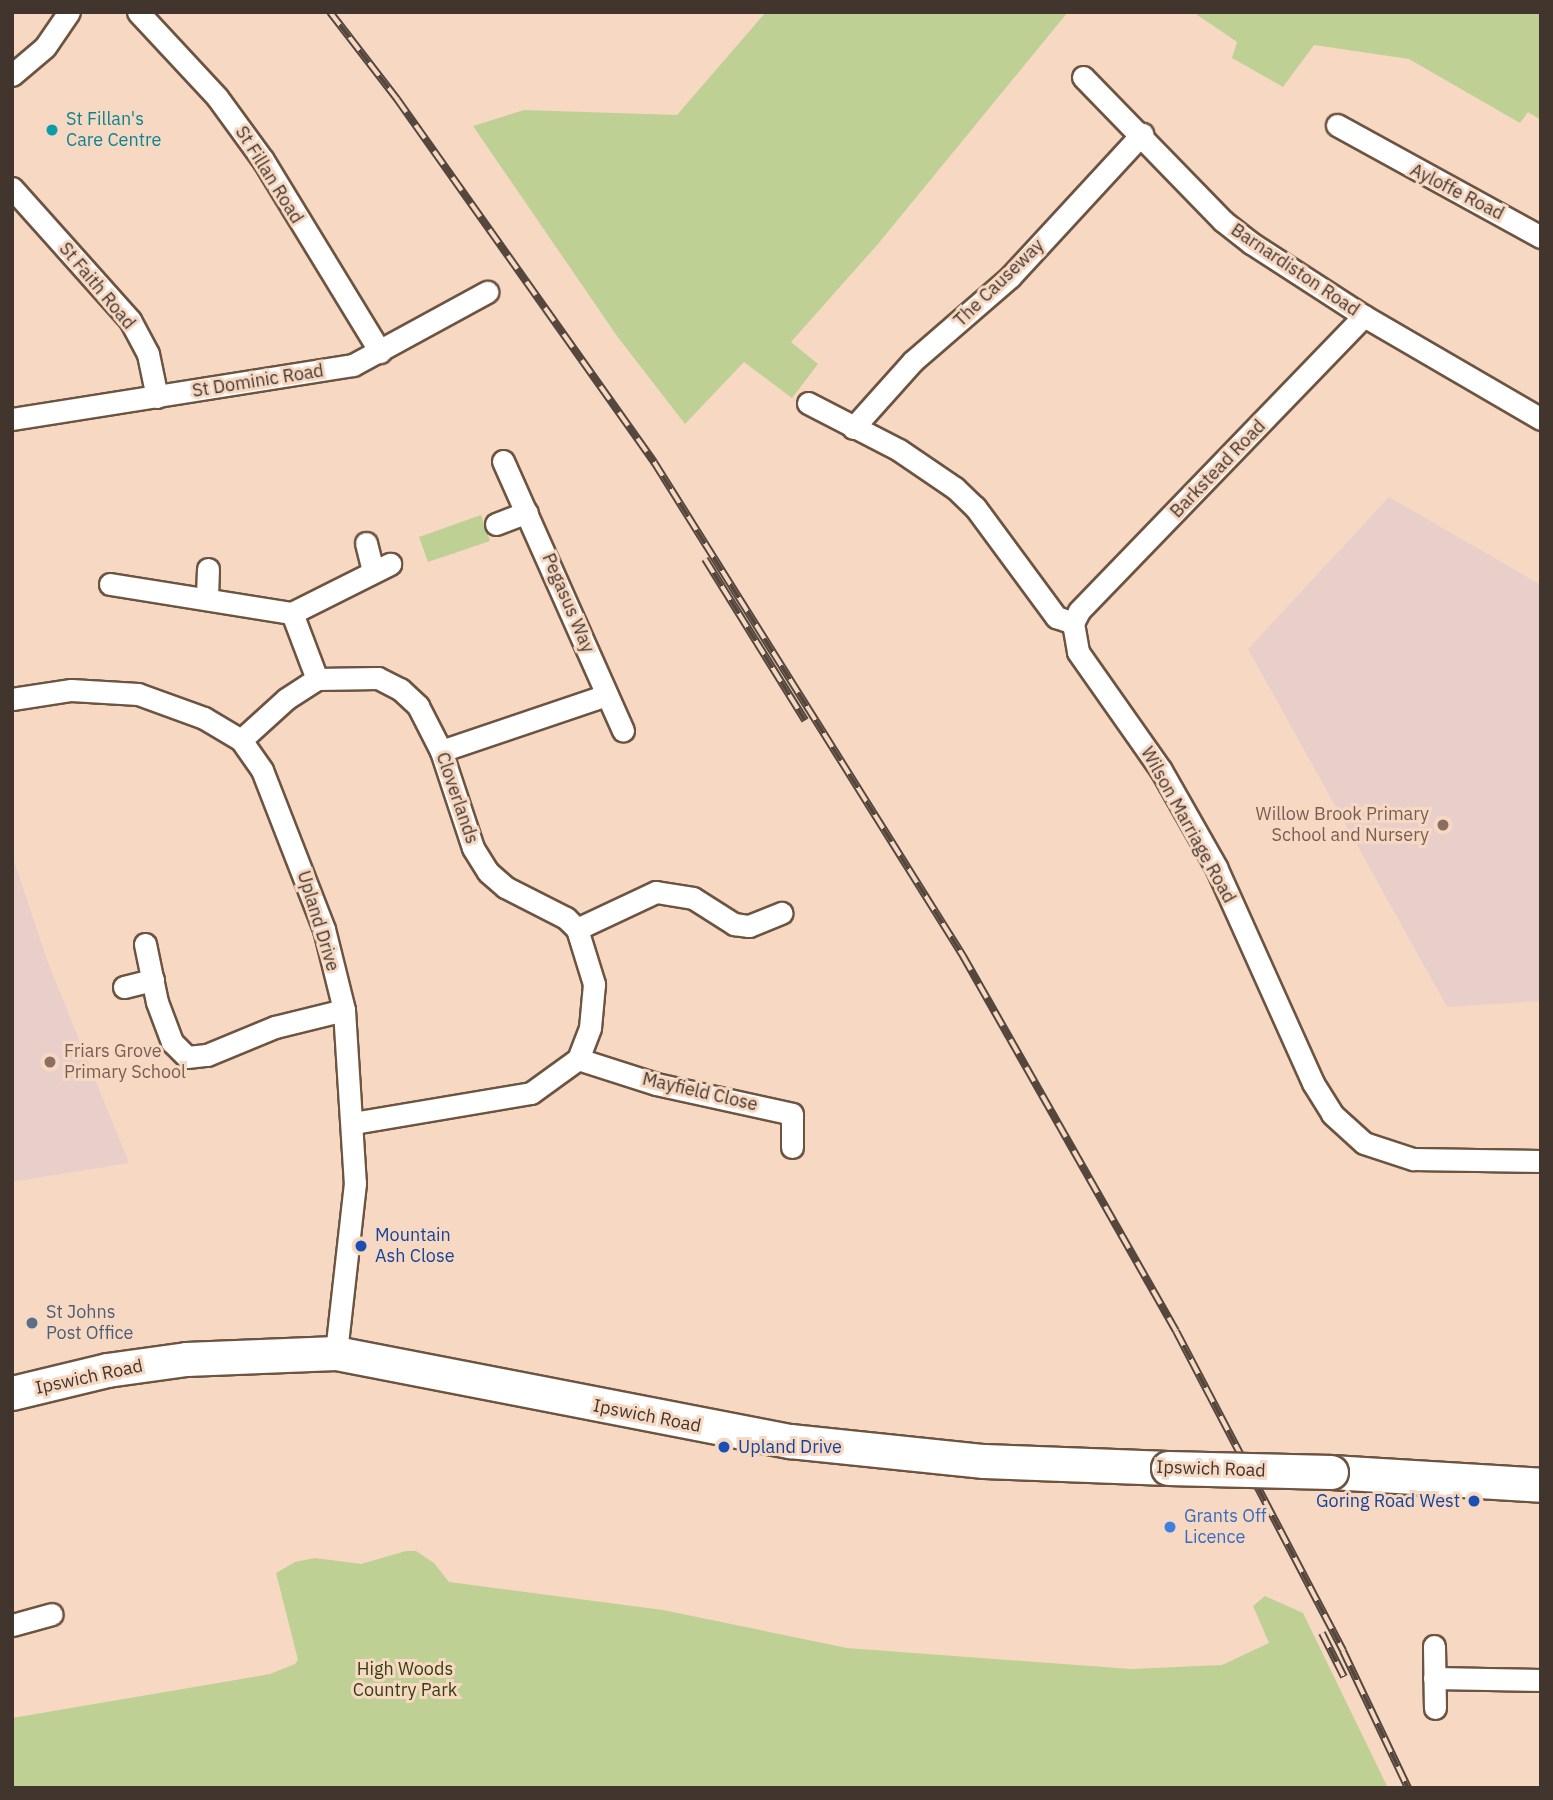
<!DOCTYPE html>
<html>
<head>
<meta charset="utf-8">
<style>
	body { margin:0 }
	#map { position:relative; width:1553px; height:1800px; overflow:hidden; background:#f7d9c3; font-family:"IBM Plex Sans",sans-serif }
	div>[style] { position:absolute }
	.education>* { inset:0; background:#e9cfc9 }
	.green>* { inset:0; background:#bed093 }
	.roads { filter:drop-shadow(2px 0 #6d5441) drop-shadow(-2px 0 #6d5441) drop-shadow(0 2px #6d5441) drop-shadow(0 -2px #6d5441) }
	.minor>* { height:21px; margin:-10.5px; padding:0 10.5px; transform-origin:10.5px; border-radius:10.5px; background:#fff }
	.primary>* { height:33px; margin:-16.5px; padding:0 16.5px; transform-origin:16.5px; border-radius:16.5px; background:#fff }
	.rail>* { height:8px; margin-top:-4px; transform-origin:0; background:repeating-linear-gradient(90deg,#f7d9c3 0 16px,#55473d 0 32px); box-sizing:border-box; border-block:2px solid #55473d }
	.bridges { filter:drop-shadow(2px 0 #6d5441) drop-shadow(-2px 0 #6d5441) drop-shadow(0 2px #6d5441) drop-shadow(0 -2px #6d5441) }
	.primary-bridge>* { height:33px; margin:-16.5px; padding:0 16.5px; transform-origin:16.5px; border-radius:16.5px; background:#fff }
	.dots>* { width:19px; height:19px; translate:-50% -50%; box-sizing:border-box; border:4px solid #f7d9c3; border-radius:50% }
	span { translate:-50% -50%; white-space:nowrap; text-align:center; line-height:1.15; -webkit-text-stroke:6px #f7d9c3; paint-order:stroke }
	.culture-label { font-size:18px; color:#0d838f }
	.left { translate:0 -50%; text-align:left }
	.street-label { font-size:18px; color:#41352d }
	.education-label { font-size:18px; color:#785e54 }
	.right { translate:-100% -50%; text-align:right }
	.transit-label { font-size:18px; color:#164399 }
	.service-label { font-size:18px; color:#4e5e75 }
	.shop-label { font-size:18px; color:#366cbe }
	.park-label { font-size:18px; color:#343f11 }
	.frame { position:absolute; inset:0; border:14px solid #41352d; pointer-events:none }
</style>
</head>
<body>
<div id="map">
	<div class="education">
		<div style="clip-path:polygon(1389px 497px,1541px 585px,1541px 1001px,1447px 1007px,1248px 649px)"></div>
		<div style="clip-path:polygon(12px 855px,47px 960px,129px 1163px,12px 1182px)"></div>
	</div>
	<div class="green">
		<div style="clip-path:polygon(766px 12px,1068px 12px,878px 244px,791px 342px,818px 364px,792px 398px,744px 362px,685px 424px,617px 336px,473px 126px,524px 110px,677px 115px)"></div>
		<div style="clip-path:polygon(1193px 12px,1541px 12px,1541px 120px,1528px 112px,1520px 123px,1409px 59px,1314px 45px,1283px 87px,1232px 58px,1237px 42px)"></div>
		<div style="clip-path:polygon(481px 515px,490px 541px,428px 562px,419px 537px)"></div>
		<div style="clip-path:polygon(406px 1551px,416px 1551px,434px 1563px,449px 1582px,663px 1610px,847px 1648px,1131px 1669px,1222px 1665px,1269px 1643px,1253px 1606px,1265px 1596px,1303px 1613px,1388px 1788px,12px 1788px,12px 1718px,270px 1674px,295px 1664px,298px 1660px,276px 1573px,295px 1562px,315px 1558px,361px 1564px)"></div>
	</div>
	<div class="roads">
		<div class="minor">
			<div style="left:138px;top:12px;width:116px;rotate:47.1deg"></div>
			<div style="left:217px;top:97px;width:78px;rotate:53.9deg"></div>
			<div style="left:263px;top:160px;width:225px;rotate:58.6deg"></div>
			<div style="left:12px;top:75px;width:43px;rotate:-40.3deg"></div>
			<div style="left:45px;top:47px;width:42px;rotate:-55.6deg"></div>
			<div style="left:1083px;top:77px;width:201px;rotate:45.8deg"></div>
			<div style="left:1223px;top:221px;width:36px;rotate:38deg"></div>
			<div style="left:1251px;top:243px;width:135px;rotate:32.9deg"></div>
			<div style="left:1364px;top:316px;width:205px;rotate:30.2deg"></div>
			<div style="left:1337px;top:125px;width:233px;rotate:28.8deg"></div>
			<div style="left:12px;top:188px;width:177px;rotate:48.2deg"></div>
			<div style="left:130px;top:320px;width:38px;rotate:62deg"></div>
			<div style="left:148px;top:354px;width:44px;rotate:78.2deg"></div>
			<div style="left:808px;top:403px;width:102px;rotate:27.3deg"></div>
			<div style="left:899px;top:450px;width:68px;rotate:34.2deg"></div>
			<div style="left:955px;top:488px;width:28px;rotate:44deg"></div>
			<div style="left:975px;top:507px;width:137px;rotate:53.6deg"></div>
			<div style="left:1056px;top:617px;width:18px;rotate:19deg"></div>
			<div style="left:1073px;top:623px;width:29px;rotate:80deg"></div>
			<div style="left:1078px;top:652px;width:144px;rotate:54.9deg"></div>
			<div style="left:1161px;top:770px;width:112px;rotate:60.4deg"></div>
			<div style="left:1216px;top:867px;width:237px;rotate:65.8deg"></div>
			<div style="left:1313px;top:1083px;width:36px;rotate:58deg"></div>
			<div style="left:1332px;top:1114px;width:43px;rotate:42.2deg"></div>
			<div style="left:1364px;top:1143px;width:52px;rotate:18.1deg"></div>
			<div style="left:1413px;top:1159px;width:128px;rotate:0.9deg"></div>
			<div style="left:12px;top:419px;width:345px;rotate:-9deg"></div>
			<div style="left:353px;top:365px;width:153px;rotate:-28.6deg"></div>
			<div style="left:853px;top:428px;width:90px;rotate:-48.2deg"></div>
			<div style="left:913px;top:361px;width:128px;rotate:-40.9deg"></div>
			<div style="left:1010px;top:277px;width:195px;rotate:-47.3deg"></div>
			<div style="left:503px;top:461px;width:295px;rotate:66deg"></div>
			<div style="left:496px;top:524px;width:33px;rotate:-21deg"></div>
			<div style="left:366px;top:543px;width:29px;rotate:76deg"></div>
			<div style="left:110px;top:584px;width:184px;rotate:9.1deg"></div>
			<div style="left:292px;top:613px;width:110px;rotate:-26.6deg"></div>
			<div style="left:207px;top:597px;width:28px;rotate:-88deg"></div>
			<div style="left:292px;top:613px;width:71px;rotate:69.3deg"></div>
			<div style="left:1073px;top:623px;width:13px;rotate:-63deg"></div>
			<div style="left:1079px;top:611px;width:410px;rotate:-46deg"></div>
			<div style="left:12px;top:699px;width:60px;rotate:-8.7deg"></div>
			<div style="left:71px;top:690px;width:67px;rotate:3.4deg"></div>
			<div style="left:138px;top:694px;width:70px;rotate:20deg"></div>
			<div style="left:204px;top:718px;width:43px;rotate:30.7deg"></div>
			<div style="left:241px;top:740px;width:37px;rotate:55deg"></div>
			<div style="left:262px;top:770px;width:171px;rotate:68.7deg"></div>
			<div style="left:324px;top:929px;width:83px;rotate:76.1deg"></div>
			<div style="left:344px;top:1010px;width:173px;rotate:86.4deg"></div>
			<div style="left:355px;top:1183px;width:171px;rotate:96.4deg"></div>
			<div style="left:241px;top:740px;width:61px;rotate:-42.3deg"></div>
			<div style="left:286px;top:699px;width:37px;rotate:-33deg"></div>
			<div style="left:317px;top:679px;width:61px;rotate:-0.9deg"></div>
			<div style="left:378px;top:678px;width:25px;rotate:27deg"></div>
			<div style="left:400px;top:689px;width:25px;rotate:43deg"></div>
			<div style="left:418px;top:706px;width:51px;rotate:62.9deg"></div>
			<div style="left:441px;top:751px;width:102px;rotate:71.7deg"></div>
			<div style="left:473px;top:848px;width:28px;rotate:58deg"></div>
			<div style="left:488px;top:872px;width:23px;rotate:41deg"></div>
			<div style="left:505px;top:887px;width:68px;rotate:26.9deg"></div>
			<div style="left:566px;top:918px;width:16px;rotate:45deg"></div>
			<div style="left:577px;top:929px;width:58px;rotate:72.8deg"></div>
			<div style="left:594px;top:984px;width:44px;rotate:95.2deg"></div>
			<div style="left:590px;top:1028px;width:33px;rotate:111deg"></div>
			<div style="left:578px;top:1059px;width:58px;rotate:144.1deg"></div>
			<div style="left:531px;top:1093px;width:181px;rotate:170.4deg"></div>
			<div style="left:441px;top:751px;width:174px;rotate:-18.7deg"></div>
			<div style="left:577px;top:929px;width:87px;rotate:-25.1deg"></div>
			<div style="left:656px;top:892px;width:37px;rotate:9deg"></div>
			<div style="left:693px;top:898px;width:49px;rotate:32.4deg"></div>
			<div style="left:734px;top:924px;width:15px;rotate:8deg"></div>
			<div style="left:749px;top:926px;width:35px;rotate:-22deg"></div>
			<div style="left:145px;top:944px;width:59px;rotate:78.3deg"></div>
			<div style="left:157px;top:1002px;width:43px;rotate:69.4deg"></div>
			<div style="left:172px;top:1042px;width:21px;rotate:45deg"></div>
			<div style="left:187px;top:1057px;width:20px;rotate:-6deg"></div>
			<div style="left:207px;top:1055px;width:74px;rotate:-22.4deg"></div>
			<div style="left:275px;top:1027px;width:71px;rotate:-13.8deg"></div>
			<div style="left:124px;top:987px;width:30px;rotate:-14deg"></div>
			<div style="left:578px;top:1059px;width:82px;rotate:17.8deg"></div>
			<div style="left:656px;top:1084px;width:139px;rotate:12.4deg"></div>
			<div style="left:792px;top:1114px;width:33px;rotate:90deg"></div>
			<div style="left:12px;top:1625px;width:41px;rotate:-15.4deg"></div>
			<div style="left:1434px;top:1646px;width:62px;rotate:89.1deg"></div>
			<div style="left:1434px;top:1678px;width:107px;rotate:1.1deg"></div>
		</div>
		<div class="primary">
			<div style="left:12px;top:1393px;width:98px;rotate:-13.6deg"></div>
			<div style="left:107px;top:1370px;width:80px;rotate:-7.9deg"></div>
			<div style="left:186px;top:1359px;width:150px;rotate:-2.3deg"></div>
			<div style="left:336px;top:1353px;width:462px;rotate:11deg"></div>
			<div style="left:790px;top:1441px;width:195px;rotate:5.9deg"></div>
			<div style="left:984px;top:1461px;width:184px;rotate:2.2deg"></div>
			<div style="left:1331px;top:1472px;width:210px;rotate:3.5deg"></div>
		</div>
	</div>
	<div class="rail">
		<div style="left:330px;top:12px;width:110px;rotate:52.4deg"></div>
		<div style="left:397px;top:99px;width:445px;rotate:54.7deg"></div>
		<div style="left:654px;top:462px;width:583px;rotate:57.97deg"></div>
		<div style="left:963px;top:956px;width:431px;rotate:60.4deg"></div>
		<div style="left:1176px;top:1331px;width:361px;rotate:62.4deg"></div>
		<div style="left:1343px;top:1651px;width:152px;rotate:64.6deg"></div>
		<div style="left:705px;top:559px;width:190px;rotate:58.2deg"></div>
		<div style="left:1322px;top:1633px;width:49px;rotate:63.4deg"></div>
	</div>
	<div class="bridges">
		<div class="primary-bridge">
			<div style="left:1168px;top:1468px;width:163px;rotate:1.4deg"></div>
		</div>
	</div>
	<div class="dots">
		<div style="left:52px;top:130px;background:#0f9aa8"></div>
		<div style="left:1443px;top:825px;background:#8d6e63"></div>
		<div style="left:50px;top:1062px;background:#8d6e63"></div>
		<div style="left:361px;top:1246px;background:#1a4fb4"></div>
		<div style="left:32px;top:1323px;background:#5c6f8a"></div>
		<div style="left:724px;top:1447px;background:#1a4fb4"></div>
		<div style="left:1474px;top:1501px;background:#1a4fb4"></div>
		<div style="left:1170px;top:1527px;background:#3f7fe0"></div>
	</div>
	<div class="culture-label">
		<span class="left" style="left:66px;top:130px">St Fillan's<br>Care Centre</span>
	</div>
	<div class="street-label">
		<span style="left:269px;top:175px;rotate:58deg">St Fillan Road</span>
		<span style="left:1457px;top:192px;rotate:27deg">Ayloffe Road</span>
		<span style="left:1295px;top:270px;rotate:34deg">Barnardiston Road</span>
		<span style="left:999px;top:283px;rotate:-44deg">The Causeway</span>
		<span style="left:97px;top:286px;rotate:50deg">St Faith Road</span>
		<span style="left:258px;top:381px;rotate:-9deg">St Dominic Road</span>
		<span style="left:1218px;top:469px;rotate:-46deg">Barkstead Road</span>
		<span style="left:568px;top:603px;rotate:67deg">Pegasus Way</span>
		<span style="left:457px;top:798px;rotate:71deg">Cloverlands</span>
		<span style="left:1188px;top:825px;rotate:61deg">Wilson Marriage Road</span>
		<span style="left:318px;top:921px;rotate:73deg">Upland Drive</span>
		<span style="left:700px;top:1092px;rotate:13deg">Mayfield Close</span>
		<span style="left:89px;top:1377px;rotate:-12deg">Ipswich Road</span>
		<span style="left:647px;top:1416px;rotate:11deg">Ipswich Road</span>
		<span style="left:1211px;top:1469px;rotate:2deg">Ipswich Road</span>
	</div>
	<div class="education-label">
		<span class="right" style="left:1429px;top:825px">Willow Brook Primary<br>School and Nursery</span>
		<span class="left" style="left:64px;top:1062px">Friars Grove<br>Primary School</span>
	</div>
	<div class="transit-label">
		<span class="left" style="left:375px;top:1246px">Mountain<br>Ash Close</span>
		<span class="left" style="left:738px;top:1447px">Upland Drive</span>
		<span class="right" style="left:1460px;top:1501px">Goring Road West</span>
	</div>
	<div class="service-label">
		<span class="left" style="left:46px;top:1323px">St Johns<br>Post Office</span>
	</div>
	<div class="shop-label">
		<span class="left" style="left:1184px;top:1527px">Grants Off<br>Licence</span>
	</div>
	<div class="park-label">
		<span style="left:405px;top:1680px">High Woods<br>Country Park</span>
	</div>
	<div class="frame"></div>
</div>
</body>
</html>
